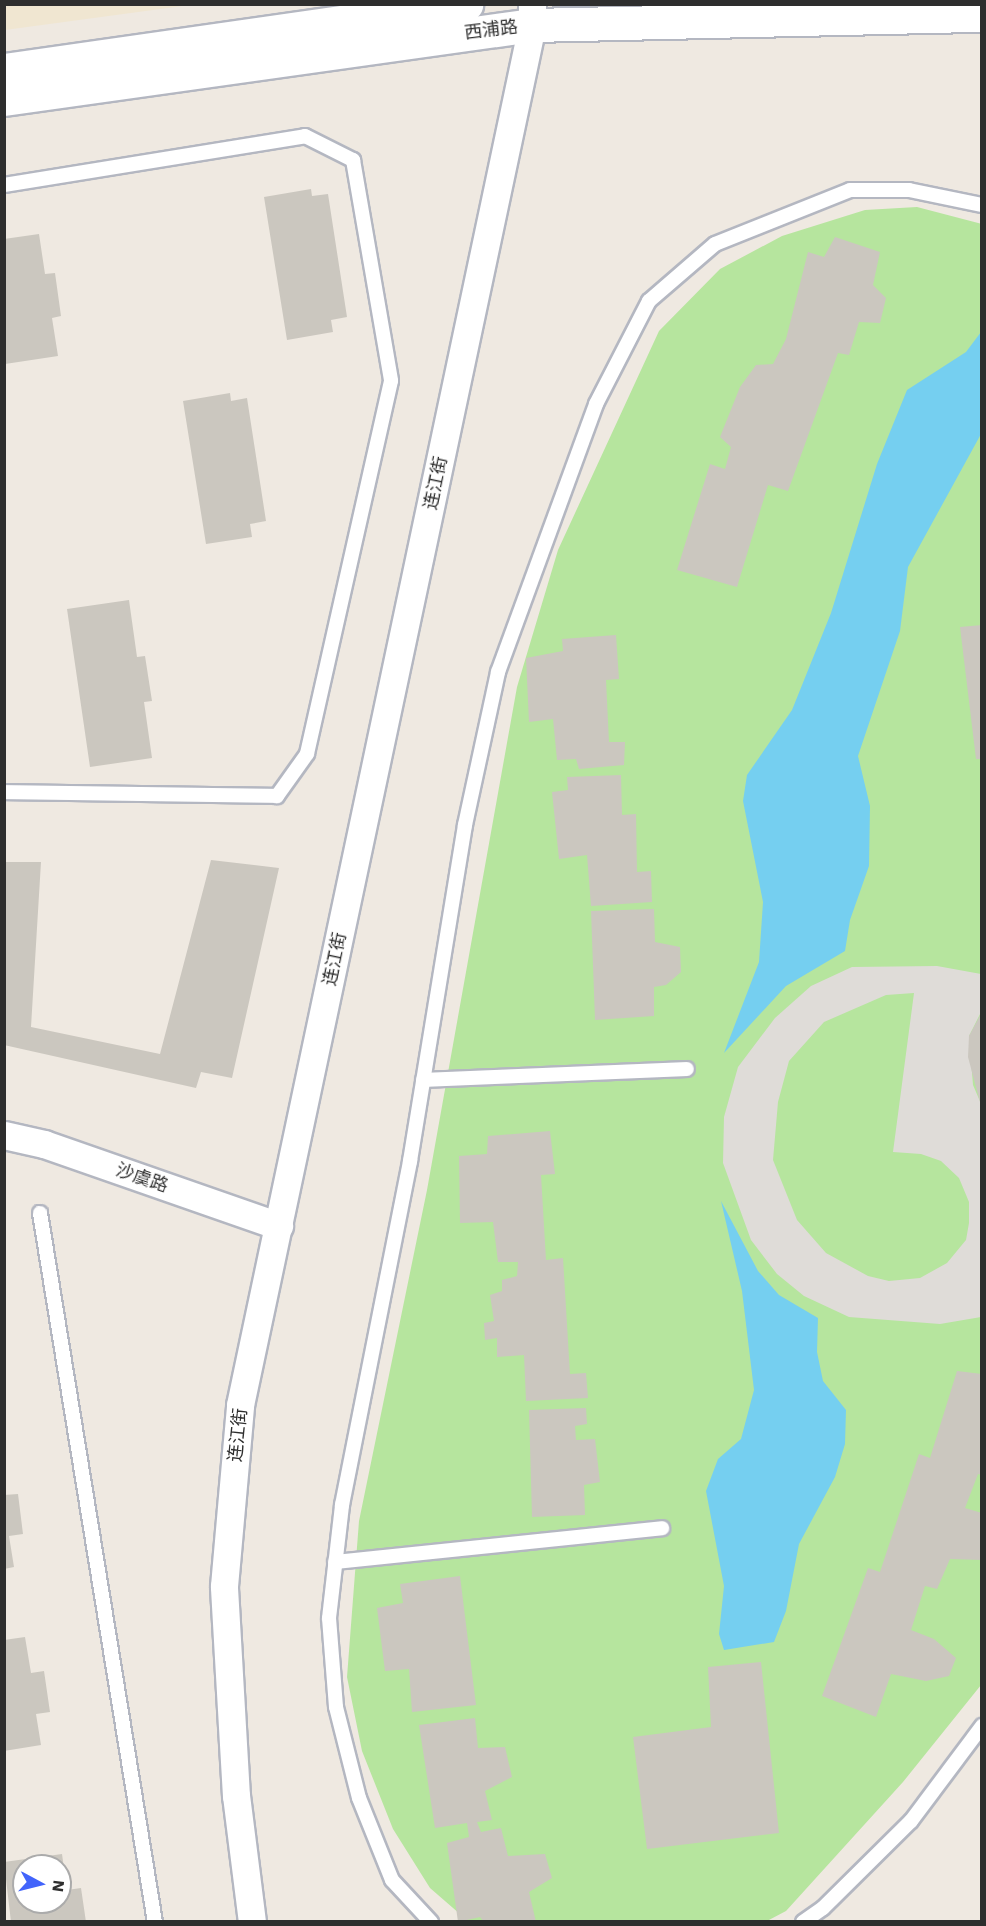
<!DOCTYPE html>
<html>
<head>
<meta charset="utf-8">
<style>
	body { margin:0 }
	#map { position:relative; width:986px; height:1926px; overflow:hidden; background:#efe9e1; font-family:"Work Sans","Noto Sans SC",sans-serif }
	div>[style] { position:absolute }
	.education>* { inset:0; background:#f0e6d1 }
	.green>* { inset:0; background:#b6e59e }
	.plaza>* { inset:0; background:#dfdcd8 }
	.water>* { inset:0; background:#75cff0 }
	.building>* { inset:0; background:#cbc7bf }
	.roads { filter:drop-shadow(2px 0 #b4b7c1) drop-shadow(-2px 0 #b4b7c1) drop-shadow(0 2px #b4b7c1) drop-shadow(0 -2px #b4b7c1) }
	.service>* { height:14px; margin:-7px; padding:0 7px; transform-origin:7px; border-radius:7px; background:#fff }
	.minor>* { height:27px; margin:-13.5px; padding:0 13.5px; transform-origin:13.5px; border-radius:13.5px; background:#fff }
	.tertiary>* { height:33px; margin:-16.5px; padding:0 16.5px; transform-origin:16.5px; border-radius:16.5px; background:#fff }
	span { translate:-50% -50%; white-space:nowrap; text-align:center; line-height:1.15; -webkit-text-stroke:4.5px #fff; paint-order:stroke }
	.street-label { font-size:18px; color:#2e2e2e }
	.frame { position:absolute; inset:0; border:6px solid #2e2e2e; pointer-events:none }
	.north { position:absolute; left:12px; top:1854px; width:60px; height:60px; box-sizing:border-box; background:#fff; border:2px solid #ababab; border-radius:50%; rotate:97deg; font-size:16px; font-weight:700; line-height:24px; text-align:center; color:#2e2e2e }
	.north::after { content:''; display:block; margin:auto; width:21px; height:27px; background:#4264fb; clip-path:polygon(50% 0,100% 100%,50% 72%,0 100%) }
</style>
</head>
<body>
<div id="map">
	<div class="education">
		<div style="clip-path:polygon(5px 4px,190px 4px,190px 5px,5px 30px)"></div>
	</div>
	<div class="green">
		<div style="clip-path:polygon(917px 207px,982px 224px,981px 1685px,903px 1782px,786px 1911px,767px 1921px,468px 1921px,430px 1888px,393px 1829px,362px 1751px,347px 1677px,359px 1521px,427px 1190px,517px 687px,558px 550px,659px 331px,720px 269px,782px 236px,865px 210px)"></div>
	</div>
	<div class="plaza">
		<div style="clip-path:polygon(evenodd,937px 966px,981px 974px,981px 1012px,969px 1036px,973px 1085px,982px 1106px,981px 1317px,940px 1324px,849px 1317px,804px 1296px,777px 1274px,751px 1240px,723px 1163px,724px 1117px,738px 1067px,775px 1018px,811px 986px,852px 967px,937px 966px,914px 993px,893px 1152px,921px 1154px,941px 1161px,959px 1178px,969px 1202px,969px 1223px,966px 1240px,947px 1263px,920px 1278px,889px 1281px,868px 1276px,826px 1253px,797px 1220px,773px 1160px,778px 1102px,789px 1061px,824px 1022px,886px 995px,914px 993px)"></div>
	</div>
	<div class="water">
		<div style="clip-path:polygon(981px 332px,981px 434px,908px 567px,900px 631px,858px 756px,870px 806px,869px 866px,850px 920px,845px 951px,786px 986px,724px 1053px,759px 962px,763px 902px,743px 801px,747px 775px,792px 710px,831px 613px,877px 464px,907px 390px,966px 352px)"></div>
		<div style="clip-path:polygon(721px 1201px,758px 1271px,779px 1295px,818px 1318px,817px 1352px,823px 1381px,846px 1410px,845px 1444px,835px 1477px,799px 1544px,786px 1611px,774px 1642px,724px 1650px,719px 1634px,724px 1586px,706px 1491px,718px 1459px,741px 1439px,754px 1390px,742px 1291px)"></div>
	</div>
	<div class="building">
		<div style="clip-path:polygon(311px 189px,312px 196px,328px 194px,347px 317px,331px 320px,333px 332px,287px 340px,264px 197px)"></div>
		<div style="clip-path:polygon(39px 234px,45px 274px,55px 273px,61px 316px,52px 318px,58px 356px,5px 364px,4px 239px)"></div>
		<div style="clip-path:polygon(835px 237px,880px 252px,873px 285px,886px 298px,880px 323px,859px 322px,849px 355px,838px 353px,788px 491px,768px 485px,737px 587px,677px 570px,710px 464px,725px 469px,731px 447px,720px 437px,740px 387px,756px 365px,773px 364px,786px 339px,808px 252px,824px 257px)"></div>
		<div style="clip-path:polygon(230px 393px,231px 401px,247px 398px,266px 521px,250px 524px,252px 537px,206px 544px,183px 401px)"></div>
		<div style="clip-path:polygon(129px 600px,137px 657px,145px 656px,152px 701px,144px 702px,152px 758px,90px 767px,67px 609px)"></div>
		<div style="clip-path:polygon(982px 625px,982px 759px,976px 759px,960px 627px)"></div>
		<div style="clip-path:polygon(616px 635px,619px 679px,606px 680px,609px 742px,625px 742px,624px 765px,579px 769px,576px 759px,557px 760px,553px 719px,529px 722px,526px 658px,563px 651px,562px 639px)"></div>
		<div style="clip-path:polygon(621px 775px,622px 815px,636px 814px,637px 872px,651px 871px,652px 902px,591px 906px,587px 855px,559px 859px,552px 792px,568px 790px,567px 777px)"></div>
		<div style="clip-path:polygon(211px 860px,279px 868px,232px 1078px,201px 1072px,196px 1088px,4px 1045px,4px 862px,41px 862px,31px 1027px,160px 1054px)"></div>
		<div style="clip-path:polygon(654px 909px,655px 942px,680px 947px,681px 972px,666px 985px,654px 987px,654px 1016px,595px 1020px,591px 911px)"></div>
		<div style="clip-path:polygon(982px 1012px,982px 1106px,981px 1106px,968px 1057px,969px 1036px)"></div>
		<div style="clip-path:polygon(550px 1131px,555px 1174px,541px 1175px,546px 1260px,563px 1258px,570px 1374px,586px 1373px,588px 1398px,526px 1401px,524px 1355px,497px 1357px,497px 1338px,485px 1340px,484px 1323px,494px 1321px,490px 1295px,502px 1291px,502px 1280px,517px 1276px,518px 1262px,498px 1262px,493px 1222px,460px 1223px,459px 1156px,487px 1154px,488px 1136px)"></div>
		<div style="clip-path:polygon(957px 1371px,982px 1374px,982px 1475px,978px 1474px,965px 1508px,982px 1513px,982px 1560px,950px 1559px,937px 1589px,925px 1586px,911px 1630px,934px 1639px,956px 1658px,949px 1676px,926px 1681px,891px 1674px,876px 1717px,822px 1696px,868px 1568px,880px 1572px,919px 1454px,930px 1458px)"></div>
		<div style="clip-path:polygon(586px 1408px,587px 1424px,575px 1426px,576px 1440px,595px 1439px,600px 1482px,584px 1485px,585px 1515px,532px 1517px,529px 1410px)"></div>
		<div style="clip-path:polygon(18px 1494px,23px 1534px,9px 1536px,14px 1567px,4px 1569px,4px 1495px)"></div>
		<div style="clip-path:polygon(460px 1576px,476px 1705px,412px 1712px,409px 1669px,385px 1671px,377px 1608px,403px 1603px,400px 1584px)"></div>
		<div style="clip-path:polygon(25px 1637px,31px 1673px,44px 1671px,50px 1712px,36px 1714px,41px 1745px,4px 1751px,4px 1640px)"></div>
		<div style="clip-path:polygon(761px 1662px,779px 1833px,647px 1849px,633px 1737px,711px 1727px,708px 1667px)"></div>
		<div style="clip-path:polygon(475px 1718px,478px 1748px,505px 1747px,512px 1777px,485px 1791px,492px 1820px,477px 1822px,481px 1832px,501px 1828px,508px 1856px,545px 1854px,552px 1878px,529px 1892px,536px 1922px,484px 1922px,480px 1917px,458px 1922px,447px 1843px,469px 1837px,467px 1823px,435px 1828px,419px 1725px)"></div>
		<div style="clip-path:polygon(evenodd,62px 1854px,67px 1890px,81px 1888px,86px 1922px,11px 1922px,4px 1862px,62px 1854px,24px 1866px,60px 1866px,60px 1902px,24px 1902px,24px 1866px)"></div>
	</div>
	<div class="roads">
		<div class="service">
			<div style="left:4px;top:185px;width:305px;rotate:-9.2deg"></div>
			<div style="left:305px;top:136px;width:54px;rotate:26.6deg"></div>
			<div style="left:353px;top:160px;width:224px;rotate:80.2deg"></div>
			<div style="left:391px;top:381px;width:382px;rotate:102.7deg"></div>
			<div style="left:307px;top:754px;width:52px;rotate:125.5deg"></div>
			<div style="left:277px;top:796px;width:273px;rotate:-179.2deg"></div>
			<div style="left:423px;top:1080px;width:264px;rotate:-2.4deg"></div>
			<div style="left:40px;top:1213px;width:718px;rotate:80.79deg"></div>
			<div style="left:335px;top:1562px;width:329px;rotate:-5.9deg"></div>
			<div style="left:431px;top:1922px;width:57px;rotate:-132.9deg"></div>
			<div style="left:392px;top:1880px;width:88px;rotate:-111.9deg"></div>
			<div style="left:359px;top:1798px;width:94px;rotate:-104.2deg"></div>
			<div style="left:336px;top:1707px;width:89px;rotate:-94.5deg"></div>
			<div style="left:329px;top:1618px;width:114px;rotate:-83.4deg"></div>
			<div style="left:342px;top:1505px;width:351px;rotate:-78.8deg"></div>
			<div style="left:410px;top:1161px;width:340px;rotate:-80.7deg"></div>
			<div style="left:465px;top:825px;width:157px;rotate:-77.8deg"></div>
			<div style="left:498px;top:672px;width:285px;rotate:-69.9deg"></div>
			<div style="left:596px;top:404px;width:116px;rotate:-62.8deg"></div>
			<div style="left:649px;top:301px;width:87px;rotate:-40.8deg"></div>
			<div style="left:715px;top:244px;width:145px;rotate:-21.8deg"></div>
			<div style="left:850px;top:190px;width:59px"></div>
			<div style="left:909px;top:190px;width:75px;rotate:11.6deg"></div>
			<div style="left:803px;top:1922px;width:24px;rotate:-35deg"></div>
			<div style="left:823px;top:1908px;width:124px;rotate:-44.7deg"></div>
			<div style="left:911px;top:1821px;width:119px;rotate:-53.2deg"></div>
		</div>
		<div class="minor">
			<div style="left:4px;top:1135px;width:41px;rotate:12.7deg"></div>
			<div style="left:44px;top:1144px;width:249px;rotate:19.2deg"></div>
			<div style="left:252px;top:1922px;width:127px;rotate:-97.2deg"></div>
			<div style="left:236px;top:1796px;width:210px;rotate:-93.3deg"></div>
			<div style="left:224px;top:1586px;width:182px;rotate:-84.9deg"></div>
			<div style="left:240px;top:1405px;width:1411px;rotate:-78.05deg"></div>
			<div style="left:532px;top:25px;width:21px;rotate:-90deg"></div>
		</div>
		<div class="tertiary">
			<div style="left:4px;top:70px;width:467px;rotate:-8.1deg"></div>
			<div style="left:4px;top:99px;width:533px;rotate:-7.98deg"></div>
			<div style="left:532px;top:25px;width:450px;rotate:-1.3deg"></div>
		</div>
	</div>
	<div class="street-label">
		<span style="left:491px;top:30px;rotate:-7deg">西浦路</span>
		<span style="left:436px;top:483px;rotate:-78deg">连江街</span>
		<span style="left:335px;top:959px;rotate:-78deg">连江街</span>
		<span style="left:142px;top:1178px;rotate:19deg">沙虞路</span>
		<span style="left:238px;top:1435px;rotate:-84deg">连江街</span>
	</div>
	<div class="frame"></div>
	<div class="north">N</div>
</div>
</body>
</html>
